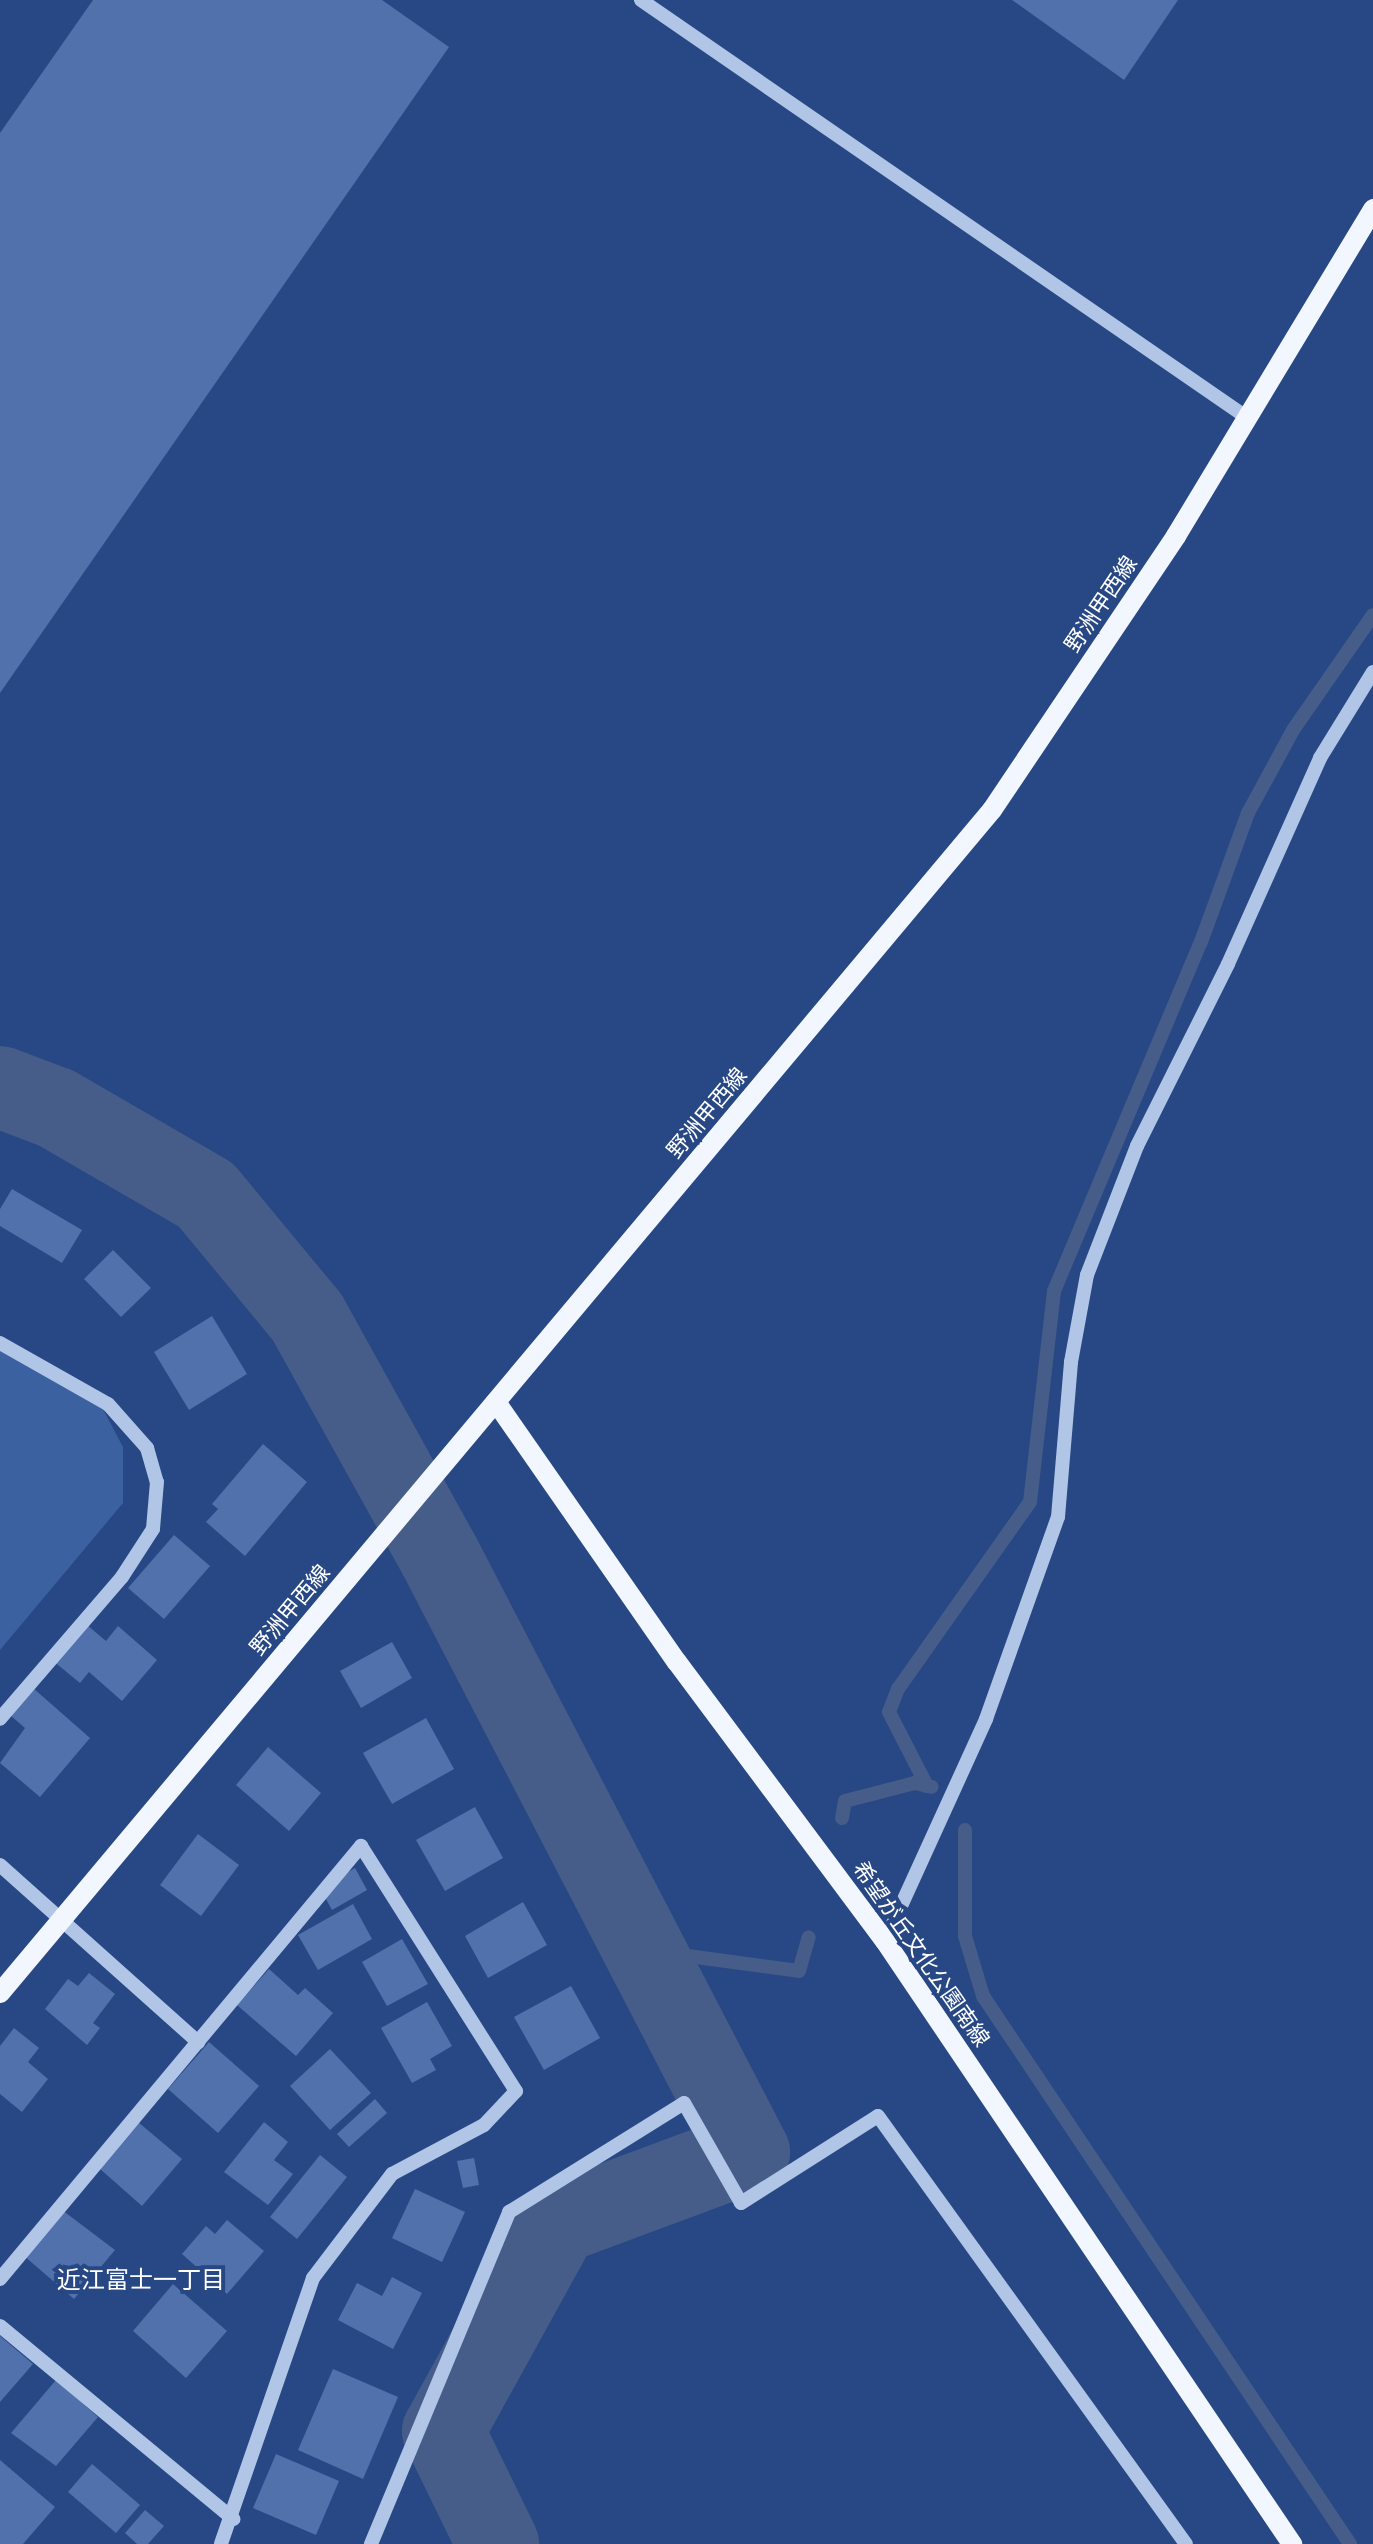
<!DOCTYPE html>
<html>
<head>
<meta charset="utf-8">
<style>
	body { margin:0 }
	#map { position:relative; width:1373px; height:2544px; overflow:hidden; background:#274884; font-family:Signika,"Noto Sans JP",sans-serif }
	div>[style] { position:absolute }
	.green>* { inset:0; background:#3c61a0 }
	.stream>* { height:14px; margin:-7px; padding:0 7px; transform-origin:7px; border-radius:7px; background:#455d88 }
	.river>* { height:82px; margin:-41px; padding:0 41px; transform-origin:41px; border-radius:41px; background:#455d88 }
	.building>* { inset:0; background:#5071ab }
	.minor>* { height:14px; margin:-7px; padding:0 7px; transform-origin:7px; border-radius:7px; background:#b1c5e7 }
	.major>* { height:20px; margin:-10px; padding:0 10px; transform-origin:10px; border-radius:10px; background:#f2f6fe }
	span { translate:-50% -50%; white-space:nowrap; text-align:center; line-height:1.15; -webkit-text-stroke:8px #274884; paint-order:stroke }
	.street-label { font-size:22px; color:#fff }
	.neighbourhood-label { font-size:24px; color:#fff }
</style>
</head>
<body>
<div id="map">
	<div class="green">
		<div style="clip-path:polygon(0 1346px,96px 1396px,123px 1447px,123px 1503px,0 1650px)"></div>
	</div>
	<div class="stream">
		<div style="left:927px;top:1786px;width:83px;rotate:-117.2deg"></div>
		<div style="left:889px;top:1712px;width:25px;rotate:-69deg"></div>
		<div style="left:898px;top:1689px;width:229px;rotate:-54.8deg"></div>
		<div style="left:1030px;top:1502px;width:212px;rotate:-83.5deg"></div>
		<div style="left:1054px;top:1291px;width:379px;rotate:-67.2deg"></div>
		<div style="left:1201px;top:942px;width:137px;rotate:-70deg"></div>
		<div style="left:1248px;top:813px;width:94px;rotate:-61.5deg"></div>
		<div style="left:1293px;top:730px;width:140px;rotate:-55.2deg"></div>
		<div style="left:842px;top:1818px;width:17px;rotate:-80deg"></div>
		<div style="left:845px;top:1801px;width:72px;rotate:-14.4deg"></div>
		<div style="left:915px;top:1783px;width:17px;rotate:13deg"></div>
		<div style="left:965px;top:1830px;width:106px;rotate:90deg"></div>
		<div style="left:965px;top:1936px;width:63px;rotate:73.3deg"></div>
		<div style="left:983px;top:1996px;width:660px;rotate:56.19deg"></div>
		<div style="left:644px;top:1950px;width:156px;rotate:7.7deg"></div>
		<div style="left:799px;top:1971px;width:35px;rotate:-74deg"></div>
	</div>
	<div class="river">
		<div style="left:0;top:1087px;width:60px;rotate:20.6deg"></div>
		<div style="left:56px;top:1108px;width:173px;rotate:30.1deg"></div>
		<div style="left:206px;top:1195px;width:158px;rotate:50.4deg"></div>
		<div style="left:307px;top:1317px;width:272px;rotate:61deg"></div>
		<div style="left:439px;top:1555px;width:673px;rotate:62.56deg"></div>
		<div style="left:749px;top:2152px;width:204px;rotate:159.6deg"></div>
		<div style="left:558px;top:2223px;width:238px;rotate:118.9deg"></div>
		<div style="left:443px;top:2431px;width:126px;rotate:64deg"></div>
	</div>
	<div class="building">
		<div style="clip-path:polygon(93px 0,382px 0,449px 47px,0 693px,0 133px)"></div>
		<div style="clip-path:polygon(1012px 0,1178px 0,1124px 80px)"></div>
		<div style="clip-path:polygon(12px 1189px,82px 1230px,62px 1263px,0 1226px,0 1209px)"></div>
		<div style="clip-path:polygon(113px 1250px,151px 1288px,121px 1317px,84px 1279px)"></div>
		<div style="clip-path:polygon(212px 1316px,247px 1374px,189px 1410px,154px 1352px)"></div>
		<div style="clip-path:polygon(263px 1444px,307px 1482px,245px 1556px,206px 1522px,218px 1509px,212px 1504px)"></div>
		<div style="clip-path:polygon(174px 1535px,210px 1566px,164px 1619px,128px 1588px)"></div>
		<div style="clip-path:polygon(81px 1620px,106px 1641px,118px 1626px,157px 1660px,122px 1701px,89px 1672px,80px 1683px,47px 1656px)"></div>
		<div style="clip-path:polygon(392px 1642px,412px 1678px,361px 1708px,340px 1671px)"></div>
		<div style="clip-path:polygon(33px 1688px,90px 1738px,40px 1797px,0 1763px,25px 1728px,10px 1715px)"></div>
		<div style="clip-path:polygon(426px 1718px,454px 1769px,392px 1804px,363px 1753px)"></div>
		<div style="clip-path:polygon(268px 1747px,321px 1793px,289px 1831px,236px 1785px)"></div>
		<div style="clip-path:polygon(475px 1807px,503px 1858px,445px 1891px,416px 1840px)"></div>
		<div style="clip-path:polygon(198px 1834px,239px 1865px,201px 1916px,160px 1885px)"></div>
		<div style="clip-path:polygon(355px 1868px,367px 1890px,332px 1910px,320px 1888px)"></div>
		<div style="clip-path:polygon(523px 1902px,547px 1945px,488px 1978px,465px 1936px)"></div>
		<div style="clip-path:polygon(353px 1904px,372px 1939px,318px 1970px,298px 1935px)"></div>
		<div style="clip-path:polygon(402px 1939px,428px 1984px,387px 2006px,362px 1962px)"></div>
		<div style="clip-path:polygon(269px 1969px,298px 1995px,305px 1988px,333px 2013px,296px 2056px,237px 2005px)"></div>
		<div style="clip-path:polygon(89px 1973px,115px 1994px,93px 2023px,100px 2028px,87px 2045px,45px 2009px,68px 1979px,78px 1986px)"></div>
		<div style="clip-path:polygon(571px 1986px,600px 2038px,544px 2070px,514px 2017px)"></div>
		<div style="clip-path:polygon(427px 2002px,452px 2046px,430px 2059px,436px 2070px,412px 2083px,381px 2028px)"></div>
		<div style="clip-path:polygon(14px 2028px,39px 2048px,28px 2062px,48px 2079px,22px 2112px,0 2094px,0 2046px)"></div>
		<div style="clip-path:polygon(209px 2042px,259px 2086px,218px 2133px,168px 2089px)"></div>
		<div style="clip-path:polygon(330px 2049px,371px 2093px,330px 2130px,290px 2086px)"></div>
		<div style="clip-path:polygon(375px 2099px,387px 2113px,349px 2147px,337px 2134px)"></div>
		<div style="clip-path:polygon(138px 2122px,182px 2159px,142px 2206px,99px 2168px)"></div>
		<div style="clip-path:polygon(264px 2122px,288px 2142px,274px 2160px,293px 2174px,268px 2205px,224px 2172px)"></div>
		<div style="clip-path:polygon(320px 2155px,347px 2177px,297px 2239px,270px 2217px)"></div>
		<div style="clip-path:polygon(474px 2158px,479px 2185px,463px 2188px,457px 2161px)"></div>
		<div style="clip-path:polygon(415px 2189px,465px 2212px,442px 2262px,392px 2238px)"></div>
		<div style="clip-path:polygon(62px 2210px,115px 2250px,74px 2299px,23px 2255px)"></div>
		<div style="clip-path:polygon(227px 2220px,264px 2251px,227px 2294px,182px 2254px,206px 2226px,215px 2234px)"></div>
		<div style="clip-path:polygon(392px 2277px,422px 2293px,393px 2349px,338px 2320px,357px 2283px,382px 2296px)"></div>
		<div style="clip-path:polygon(173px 2284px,227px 2331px,186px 2378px,133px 2331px)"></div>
		<div style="clip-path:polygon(0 2336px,33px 2364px,0 2402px)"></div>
		<div style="clip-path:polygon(333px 2369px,398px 2397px,363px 2479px,298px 2450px)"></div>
		<div style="clip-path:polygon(56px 2380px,98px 2417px,56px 2466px,11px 2433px)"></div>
		<div style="clip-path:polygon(276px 2454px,339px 2481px,316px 2535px,253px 2508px)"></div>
		<div style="clip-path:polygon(0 2460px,55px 2507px,23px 2544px,0 2544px)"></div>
		<div style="clip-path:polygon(92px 2464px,140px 2505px,116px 2533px,68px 2492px)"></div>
		<div style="clip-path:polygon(145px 2510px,164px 2526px,148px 2544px,137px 2544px,125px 2533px)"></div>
	</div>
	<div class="minor">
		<div style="left:641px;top:0;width:738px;rotate:34.57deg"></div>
		<div style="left:0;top:1343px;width:124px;rotate:29.5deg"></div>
		<div style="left:108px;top:1404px;width:59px;rotate:48.4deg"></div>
		<div style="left:147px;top:1448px;width:35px;rotate:74deg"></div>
		<div style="left:157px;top:1482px;width:47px;rotate:94.9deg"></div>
		<div style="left:153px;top:1529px;width:57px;rotate:122.9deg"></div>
		<div style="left:122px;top:1577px;width:187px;rotate:130.7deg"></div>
		<div style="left:0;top:1865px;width:266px;rotate:41.8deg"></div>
		<div style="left:885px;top:1941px;width:244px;rotate:-65.5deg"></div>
		<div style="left:986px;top:1719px;width:214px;rotate:-70.4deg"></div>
		<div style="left:1058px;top:1517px;width:156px;rotate:-85.2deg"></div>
		<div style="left:1071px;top:1362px;width:88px;rotate:-79.6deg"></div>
		<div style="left:1087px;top:1275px;width:138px;rotate:-68.8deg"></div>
		<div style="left:1137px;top:1146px;width:203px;rotate:-63.4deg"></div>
		<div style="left:1228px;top:964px;width:226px;rotate:-65.9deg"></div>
		<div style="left:1320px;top:758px;width:101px;rotate:-58.4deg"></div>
		<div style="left:0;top:2279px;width:564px;rotate:-50.18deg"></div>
		<div style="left:361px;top:1846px;width:290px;rotate:57.7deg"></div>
		<div style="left:516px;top:2091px;width:47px;rotate:133.3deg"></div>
		<div style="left:484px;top:2125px;width:104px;rotate:152deg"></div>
		<div style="left:392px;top:2174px;width:131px;rotate:127.2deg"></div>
		<div style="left:313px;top:2278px;width:281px;rotate:109.1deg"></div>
		<div style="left:0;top:2326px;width:303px;rotate:39.6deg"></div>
		<div style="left:371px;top:2544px;width:360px;rotate:-67.4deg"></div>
		<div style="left:509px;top:2212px;width:206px;rotate:-31.9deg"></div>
		<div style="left:684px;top:2103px;width:115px;rotate:60.3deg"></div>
		<div style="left:741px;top:2203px;width:162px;rotate:-32.4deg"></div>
		<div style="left:878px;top:2116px;width:527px;rotate:54.26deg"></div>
	</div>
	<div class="major">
		<div style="left:496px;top:1402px;width:317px;rotate:55.2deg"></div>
		<div style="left:677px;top:1662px;width:348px;rotate:53.3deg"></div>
		<div style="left:885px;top:1941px;width:728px;rotate:55.98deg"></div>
		<div style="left:0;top:1993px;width:1544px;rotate:-50.02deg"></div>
		<div style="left:992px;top:810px;width:330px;rotate:-56.1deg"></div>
		<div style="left:1176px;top:536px;width:382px;rotate:-58.9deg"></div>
	</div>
	<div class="street-label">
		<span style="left:1101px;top:604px;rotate:-56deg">野洲甲西線</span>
		<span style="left:707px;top:1113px;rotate:-50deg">野洲甲西線</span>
		<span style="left:290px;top:1610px;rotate:-50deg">野洲甲西線</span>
		<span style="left:921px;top:1954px;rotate:55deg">希望が丘文化公園南線</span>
	</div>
	<div class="neighbourhood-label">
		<span style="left:141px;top:2281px">近江富士一丁目</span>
	</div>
</div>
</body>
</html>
